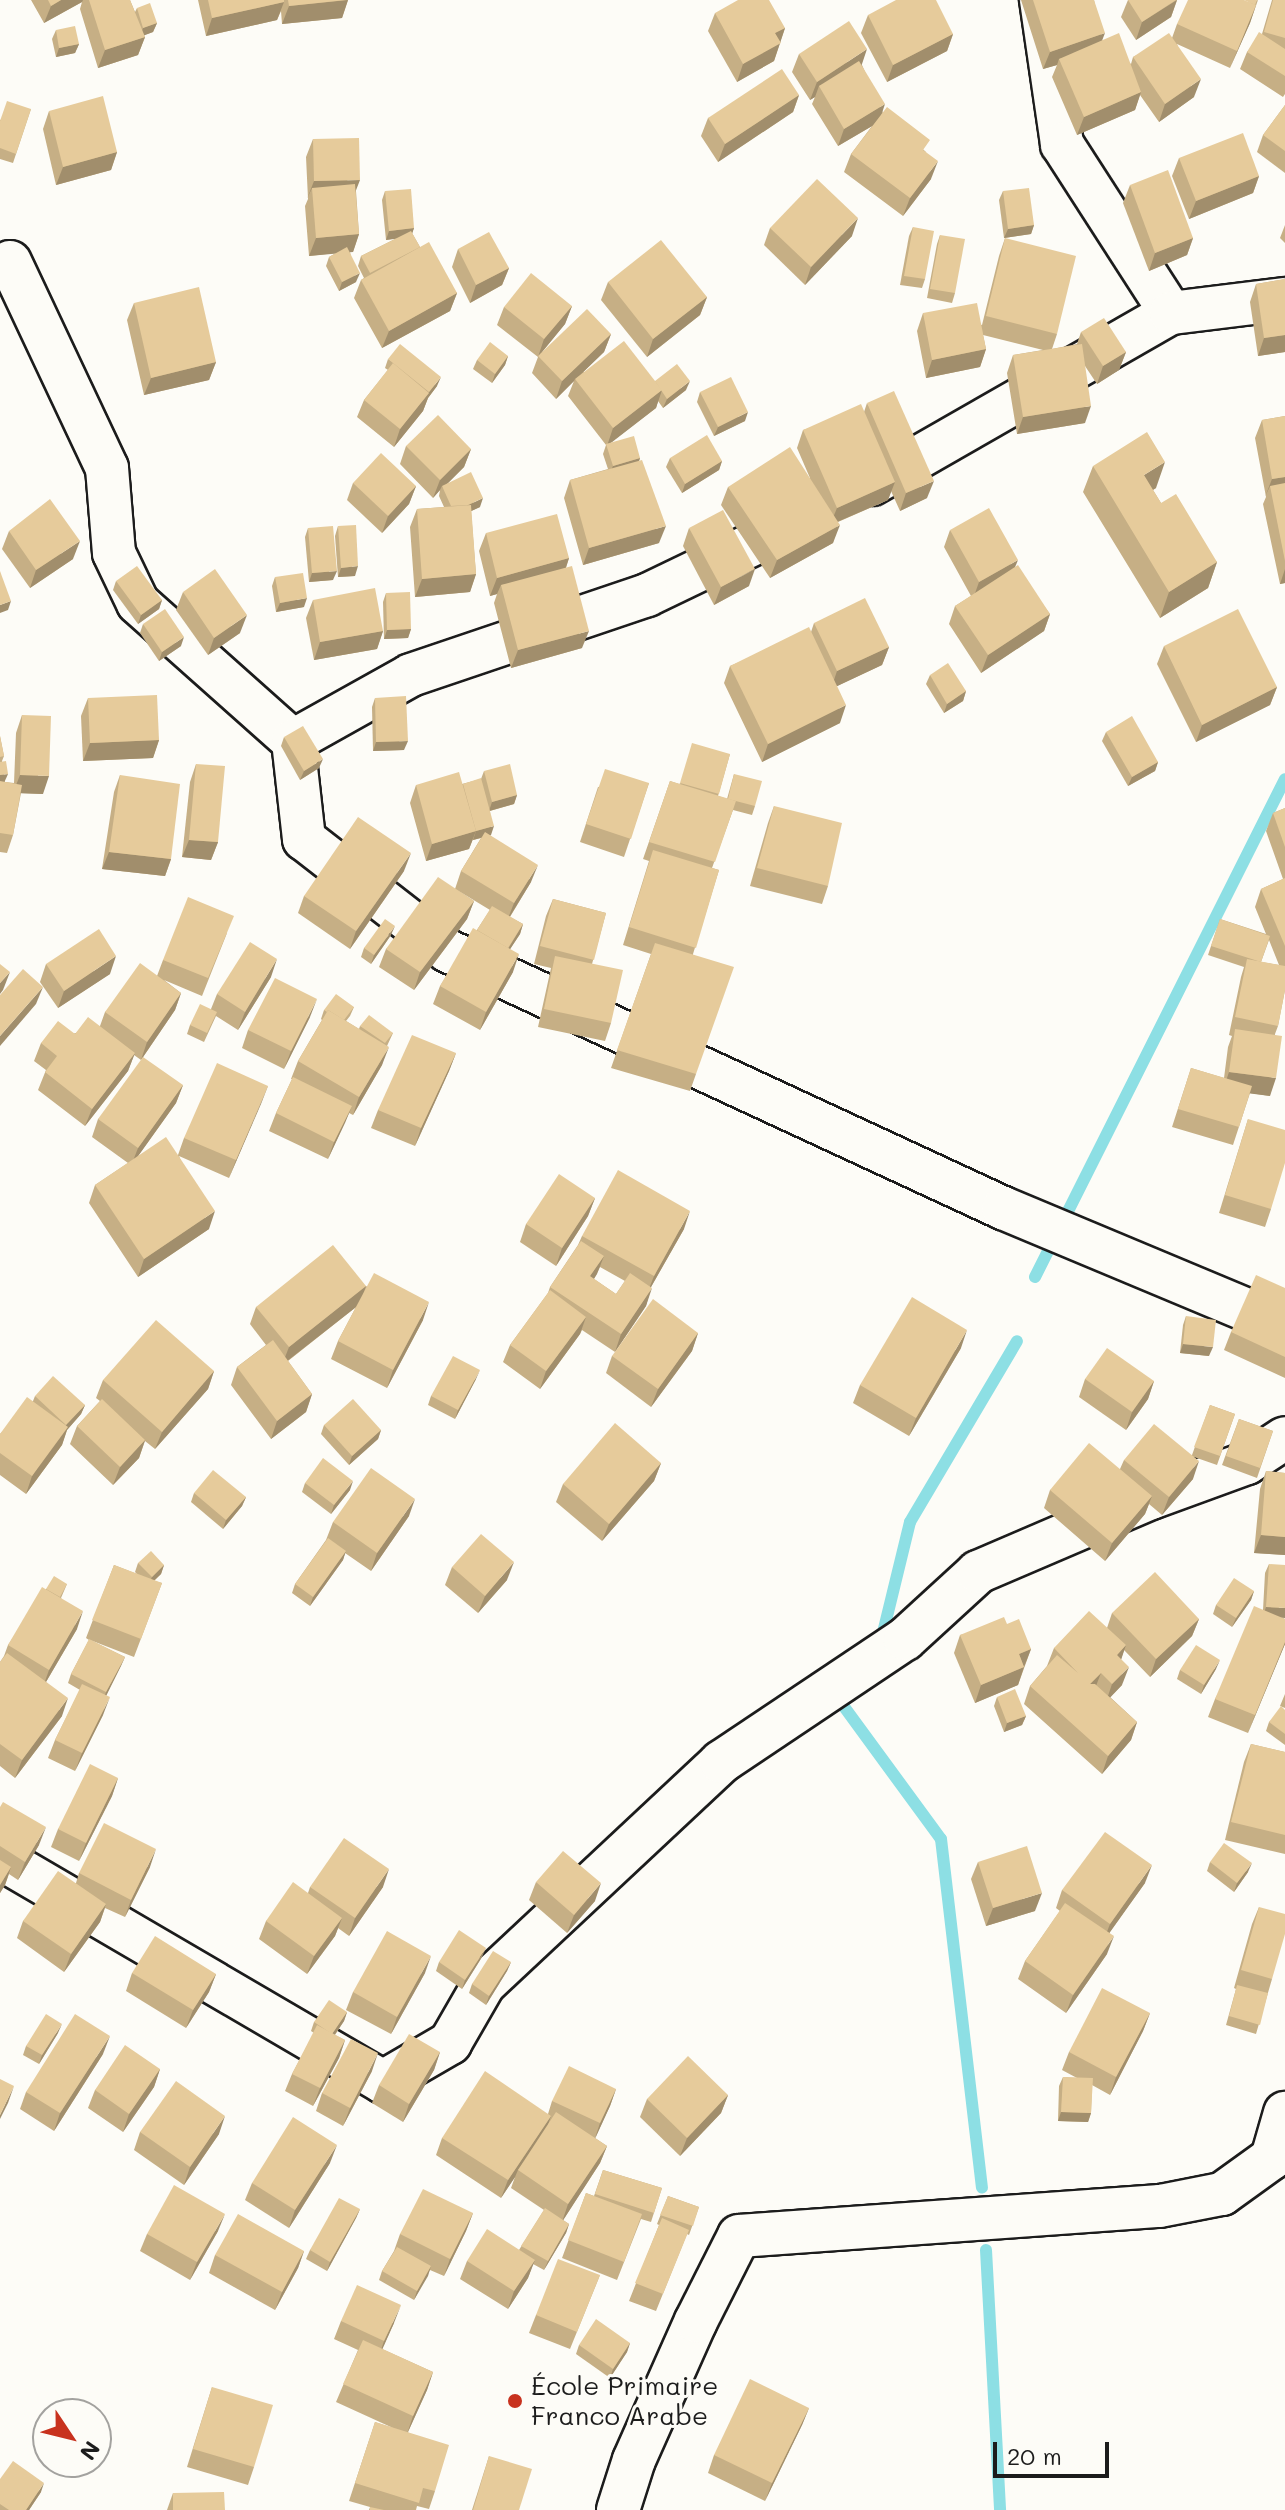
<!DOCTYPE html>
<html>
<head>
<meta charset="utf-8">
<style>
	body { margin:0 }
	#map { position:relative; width:1285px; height:2510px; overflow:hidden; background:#fdfcf7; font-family:Mali,sans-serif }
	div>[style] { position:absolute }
	.stream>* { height:12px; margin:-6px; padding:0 6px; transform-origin:6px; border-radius:6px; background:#8ddfe4 }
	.roads { filter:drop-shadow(2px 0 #1c1c1c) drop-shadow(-2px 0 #1c1c1c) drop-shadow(0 2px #1c1c1c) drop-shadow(0 -2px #1c1c1c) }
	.minor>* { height:42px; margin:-21px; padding:0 21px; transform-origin:21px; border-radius:21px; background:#fdfcf7 }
	.wall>* { inset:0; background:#c6af85 }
	.shaded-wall>* { inset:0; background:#a18e6c }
	.building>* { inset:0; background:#e6cb9b }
	.dots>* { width:22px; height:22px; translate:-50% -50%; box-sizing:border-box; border:4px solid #fdfcf7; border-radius:50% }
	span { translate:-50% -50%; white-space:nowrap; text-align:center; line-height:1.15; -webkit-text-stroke:6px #fdfcf7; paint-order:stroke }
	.poi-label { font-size:26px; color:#1c1c1c }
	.left { translate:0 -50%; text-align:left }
	.north { position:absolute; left:32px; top:2398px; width:80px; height:80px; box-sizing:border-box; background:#fdfcf7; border:2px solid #a3a29f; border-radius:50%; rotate:125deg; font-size:22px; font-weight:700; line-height:32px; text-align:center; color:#1c1c1c }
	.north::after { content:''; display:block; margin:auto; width:28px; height:36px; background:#c8321e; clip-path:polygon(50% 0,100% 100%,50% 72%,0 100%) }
	.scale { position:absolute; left:993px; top:2442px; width:116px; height:36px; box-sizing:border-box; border:4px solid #1c1c1c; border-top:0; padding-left:10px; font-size:24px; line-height:28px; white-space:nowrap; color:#1c1c1c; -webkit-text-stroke:6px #fdfcf7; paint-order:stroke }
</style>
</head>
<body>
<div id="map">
	<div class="stream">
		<div style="left:1035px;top:1277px;width:557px;rotate:-63.34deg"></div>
		<div style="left:881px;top:1641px;width:122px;rotate:-76.3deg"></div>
		<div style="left:910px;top:1522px;width:210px;rotate:-59.4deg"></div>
		<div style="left:834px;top:1693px;width:181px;rotate:53.8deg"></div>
		<div style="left:941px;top:1839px;width:351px;rotate:83.3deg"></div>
		<div style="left:986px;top:2250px;width:260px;rotate:86.9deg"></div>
	</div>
	<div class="roads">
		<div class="minor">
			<div style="left:1041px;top:0;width:146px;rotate:81.7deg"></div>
			<div style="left:1062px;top:144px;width:201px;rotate:57.2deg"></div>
			<div style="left:10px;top:262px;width:228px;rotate:64.8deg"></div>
			<div style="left:107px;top:468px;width:85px;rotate:85.3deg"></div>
			<div style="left:114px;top:553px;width:55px;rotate:64.4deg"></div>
			<div style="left:138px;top:603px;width:208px;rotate:41.7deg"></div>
			<div style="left:872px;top:484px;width:344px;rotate:-29.8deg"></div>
			<div style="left:1171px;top:313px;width:115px;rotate:-7deg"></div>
			<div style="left:799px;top:522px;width:169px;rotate:154.3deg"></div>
			<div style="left:647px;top:595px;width:249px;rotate:161.3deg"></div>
			<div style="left:411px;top:675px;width:135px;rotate:150.8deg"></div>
			<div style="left:293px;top:741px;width:99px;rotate:83.6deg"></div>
			<div style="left:304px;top:839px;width:182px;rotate:37.9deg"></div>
			<div style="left:448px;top:951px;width:612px;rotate:24.85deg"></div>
			<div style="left:1003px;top:1208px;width:306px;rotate:22.7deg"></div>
			<div style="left:0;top:1858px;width:444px;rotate:30.3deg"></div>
			<div style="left:383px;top:2082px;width:78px;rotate:-30.2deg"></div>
			<div style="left:450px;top:2043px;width:68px;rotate:-60deg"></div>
			<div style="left:484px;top:1984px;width:325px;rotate:-43.1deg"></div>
			<div style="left:721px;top:1762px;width:221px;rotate:-33.8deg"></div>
			<div style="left:905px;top:1639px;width:99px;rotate:-42.5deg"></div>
			<div style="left:978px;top:1572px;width:188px;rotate:-23.2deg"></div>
			<div style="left:1151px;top:1498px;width:102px;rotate:-20deg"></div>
			<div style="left:1247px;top:1463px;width:45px;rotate:-33.3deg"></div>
			<div style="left:618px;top:2510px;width:52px;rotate:-72.3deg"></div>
			<div style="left:634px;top:2460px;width:152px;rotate:-66deg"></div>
			<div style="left:696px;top:2321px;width:95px;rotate:-63.2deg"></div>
			<div style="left:739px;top:2236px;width:422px;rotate:-4.1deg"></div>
			<div style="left:1160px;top:2206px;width:63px;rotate:-11deg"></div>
			<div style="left:1222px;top:2194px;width:62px;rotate:-35.8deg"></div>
			<div style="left:1272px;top:2158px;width:47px;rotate:-73.9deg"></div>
		</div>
	</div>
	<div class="wall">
		<div style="clip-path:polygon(31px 0,130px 0,135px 12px,137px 8px,157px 23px,153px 32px,144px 35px,145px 37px,138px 55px,98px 68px,80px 9px,82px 2px,44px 23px)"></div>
		<div style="clip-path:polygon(198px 0,348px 0,342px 18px,282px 24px,281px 11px,277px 20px,206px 36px)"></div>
		<div style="clip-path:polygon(1021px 0,1094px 0,1102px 40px,1131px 64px,1133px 57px,1172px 38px,1177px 24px,1258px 0,1250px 23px,1230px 68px,1177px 44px,1194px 97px,1159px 122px,1140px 95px,1135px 110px,1077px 135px,1052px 77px,1057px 65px,1043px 69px)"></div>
		<div style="clip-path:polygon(1128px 0,1177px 0,1171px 17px,1136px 40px,1121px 17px)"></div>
		<div style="clip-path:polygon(1272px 0,1285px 0,1285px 94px,1283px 97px,1240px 69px,1247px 52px,1262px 34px)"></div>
		<div style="clip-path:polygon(715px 13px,785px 28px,774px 61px,737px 82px,708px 31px)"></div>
		<div style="clip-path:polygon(868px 15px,953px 34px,947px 51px,887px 82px,861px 33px)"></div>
		<div style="clip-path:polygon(56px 30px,79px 44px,75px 53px,56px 57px,52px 39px)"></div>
		<div style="clip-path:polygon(799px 54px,862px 65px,883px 113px,926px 152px,931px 179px,903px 216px,844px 172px,851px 154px,872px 126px,838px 146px,812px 104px,815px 97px,810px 100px,792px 72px)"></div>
		<div style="clip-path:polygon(799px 95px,793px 112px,718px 162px,701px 136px,708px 118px)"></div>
		<div style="clip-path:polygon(1285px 105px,1285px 173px,1257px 152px,1263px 135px)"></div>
		<div style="clip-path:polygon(31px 109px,13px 163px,0 159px,0 120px)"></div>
		<div style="clip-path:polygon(49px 111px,117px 152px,111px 170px,56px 185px,43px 129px)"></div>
		<div style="clip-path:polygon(313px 139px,356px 191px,359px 234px,353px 252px,350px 252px,356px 282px,339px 291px,326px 266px,329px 257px,336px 253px,309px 256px,305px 206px,308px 199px,306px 157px)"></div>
		<div style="clip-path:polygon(1179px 158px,1259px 176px,1253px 193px,1189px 219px,1172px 176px)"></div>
		<div style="clip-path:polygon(1130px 185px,1193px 238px,1187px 255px,1149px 271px,1123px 203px)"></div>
		<div style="clip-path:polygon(385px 191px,414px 228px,412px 233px,420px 247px,457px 293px,450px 311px,382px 348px,354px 298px,361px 280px,364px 278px,358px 266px,361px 256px,397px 238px,386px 240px,382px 200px)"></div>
		<div style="clip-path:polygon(1003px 191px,1034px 225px,1031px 234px,1004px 238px,999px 200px)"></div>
		<div style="clip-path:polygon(1285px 225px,1285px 243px,1280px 238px)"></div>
		<div style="clip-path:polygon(913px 227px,925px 279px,922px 288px,900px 285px,909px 236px)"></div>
		<div style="clip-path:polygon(770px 228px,852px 236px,805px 285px,764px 245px)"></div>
		<div style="clip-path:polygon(940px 235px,955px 293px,952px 303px,927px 298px,937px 244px)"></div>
		<div style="clip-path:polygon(1005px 238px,1057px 334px,1052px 349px,1077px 344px,1081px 332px,1126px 352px,1119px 370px,1097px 384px,1085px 366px,1085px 423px,1017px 434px,1007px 373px,1013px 355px,1043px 350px,983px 335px,986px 349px,980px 367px,926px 378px,917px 331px,923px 313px,982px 325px,999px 256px)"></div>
		<div style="clip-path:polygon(458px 249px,509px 268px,502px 285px,470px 303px,452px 267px)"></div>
		<div style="clip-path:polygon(1285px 279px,1285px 352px,1258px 356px,1250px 302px,1256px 284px)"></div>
		<div style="clip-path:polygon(608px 282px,707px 297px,700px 315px,647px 357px,601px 300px)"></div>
		<div style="clip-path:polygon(134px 303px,216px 362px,209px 380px,144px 395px,127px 320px)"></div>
		<div style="clip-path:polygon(572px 306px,565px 324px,542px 352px,611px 334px,604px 352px,583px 372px,655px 381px,686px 390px,663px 408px,658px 401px,656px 408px,610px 443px,640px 458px,639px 461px,659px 543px,583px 565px,564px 498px,570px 480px,608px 469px,603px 454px,606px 445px,568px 396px,574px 381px,556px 399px,532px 373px,538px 357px,497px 325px,504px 307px)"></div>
		<div style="clip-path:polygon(508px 356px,505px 365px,492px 383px,473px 369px,477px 360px)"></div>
		<div style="clip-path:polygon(388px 359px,437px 386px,428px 398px,423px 411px,394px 447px,357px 417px,364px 400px,388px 370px,385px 368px)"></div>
		<div style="clip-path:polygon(700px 392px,745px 421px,714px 436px,697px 402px)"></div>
		<div style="clip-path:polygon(867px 403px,927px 498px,900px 511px,891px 491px,888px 500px,838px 522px,833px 543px,770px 578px,721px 505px,728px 487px,810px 478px,797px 448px,803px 430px,864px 412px)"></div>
		<div style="clip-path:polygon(1285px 416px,1285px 583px,1280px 584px,1263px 504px,1266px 497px,1255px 438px,1262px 420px)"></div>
		<div style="clip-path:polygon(406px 446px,471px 449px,464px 467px,447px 484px,480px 507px,471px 511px,476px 574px,470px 592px,415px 597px,410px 527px,417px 509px,444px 507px,439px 496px,440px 490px,433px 498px,400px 464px)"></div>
		<div style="clip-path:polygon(670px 458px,722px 461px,719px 470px,682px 493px,666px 467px)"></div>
		<div style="clip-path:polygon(1093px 466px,1156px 488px,1153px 490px,1161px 503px,1217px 562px,1208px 588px,1160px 618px,1083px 492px)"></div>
		<div style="clip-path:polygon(353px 483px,416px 486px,409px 504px,382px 533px,347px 500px)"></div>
		<div style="clip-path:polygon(338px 526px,355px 576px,338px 577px,335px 536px)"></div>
		<div style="clip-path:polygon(308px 528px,333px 580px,309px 582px,305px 537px)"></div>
		<div style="clip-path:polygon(689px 528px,749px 586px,714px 605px,683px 546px)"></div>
		<div style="clip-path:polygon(950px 530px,1015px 567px,1050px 614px,1044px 631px,981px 673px,949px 624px,955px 606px,971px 596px,944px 547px)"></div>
		<div style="clip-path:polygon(9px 531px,73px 559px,30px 588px,2px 549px)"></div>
		<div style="clip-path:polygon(486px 533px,569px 558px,566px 568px,582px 648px,511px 668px,494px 603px,497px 594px,490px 596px,479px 551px)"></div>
		<div style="clip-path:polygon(275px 577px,304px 607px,276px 612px,272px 586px)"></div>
		<div style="clip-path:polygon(116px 581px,162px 600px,159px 609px,138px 624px,113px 590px)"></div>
		<div style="clip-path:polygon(183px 592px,240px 633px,208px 655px,176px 610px)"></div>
		<div style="clip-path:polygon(386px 593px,411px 629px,408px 638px,384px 639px,383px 602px)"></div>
		<div style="clip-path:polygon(313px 600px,383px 631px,377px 649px,314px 660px,306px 618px)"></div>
		<div style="clip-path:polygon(814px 623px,889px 647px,882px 665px,837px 686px,840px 723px,762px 762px,724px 683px,730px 666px,811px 632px)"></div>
		<div style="clip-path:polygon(143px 624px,181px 646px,159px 661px,140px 633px)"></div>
		<div style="clip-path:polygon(1164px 646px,1277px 687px,1270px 705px,1196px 742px,1157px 664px)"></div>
		<div style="clip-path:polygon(930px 675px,966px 691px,963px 701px,944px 713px,926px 684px)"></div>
		<div style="clip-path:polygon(88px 698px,159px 740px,153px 758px,83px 761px,81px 716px)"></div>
		<div style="clip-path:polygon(375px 698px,404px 750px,373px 751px,372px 707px)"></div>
		<div style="clip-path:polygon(22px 715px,43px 794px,21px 793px,13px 835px,7px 853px,0 852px,0 736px,4px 756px,2px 761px,5px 782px,14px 783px,16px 733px)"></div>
		<div style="clip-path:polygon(1106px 732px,1158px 762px,1155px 771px,1128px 786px,1102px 741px)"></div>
		<div style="clip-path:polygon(284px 737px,319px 768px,300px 780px,281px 746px)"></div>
		<div style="clip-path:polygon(730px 754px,718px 796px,727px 799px,734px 774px,755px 806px,752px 815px,733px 810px,712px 868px,719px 870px,693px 954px,696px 1074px,690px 1091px,611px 1068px,651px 954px,623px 945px,649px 861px,643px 859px,670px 781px,679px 784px)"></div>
		<div style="clip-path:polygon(196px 764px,218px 842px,211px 860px,182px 857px,190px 782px)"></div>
		<div style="clip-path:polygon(484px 771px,517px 795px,514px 804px,490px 811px,491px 835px,490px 835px,531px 882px,510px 917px,523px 924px,520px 934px,510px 949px,513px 972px,480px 1030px,433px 1004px,440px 986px,490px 910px,457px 890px,474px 901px,467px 919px,414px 990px,379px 967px,386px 949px,455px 889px,461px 871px,481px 838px,473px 840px,473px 839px,469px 849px,426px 861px,410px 803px,416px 785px,462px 784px,481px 779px)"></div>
		<div style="clip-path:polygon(120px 775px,171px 859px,165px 876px,102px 869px,114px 792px)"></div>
		<div style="clip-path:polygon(649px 783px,624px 857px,580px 842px,598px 787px)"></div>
		<div style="clip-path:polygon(774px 806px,828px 886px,822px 904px,750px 886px,768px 823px)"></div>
		<div style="clip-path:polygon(evenodd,1285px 808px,1285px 990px,1278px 1026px,1275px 1034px,1270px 1096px,1250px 1093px,1233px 1145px,1172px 1127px,1191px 1068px,1224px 1078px,1228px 1047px,1232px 1036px,1229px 1035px,1241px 977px,1244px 967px,1208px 955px,1220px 919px,1266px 934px,1255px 907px,1261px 889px,1283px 879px,1266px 831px,1273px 813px,1285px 808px,1269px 940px,1279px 965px,1261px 962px,1269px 940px)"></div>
		<div style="clip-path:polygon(404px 871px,350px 949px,298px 913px,304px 896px)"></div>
		<div style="clip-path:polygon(553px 899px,606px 913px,592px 964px,611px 1023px,605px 1041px,538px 1027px,551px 968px,534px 964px,546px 916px)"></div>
		<div style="clip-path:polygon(227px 933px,202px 996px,164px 980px,181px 993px,175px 1010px,141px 1060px,134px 1055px,128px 1071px,85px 1126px,38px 1090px,46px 1070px,34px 1061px,41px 1043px,100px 1026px,105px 1012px,157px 976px,163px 960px)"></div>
		<div style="clip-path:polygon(391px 935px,371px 964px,361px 957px,364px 948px)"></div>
		<div style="clip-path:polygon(46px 964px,110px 974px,58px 1008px,40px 982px)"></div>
		<div style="clip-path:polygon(271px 977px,238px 1030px,216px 1016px,204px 1042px,187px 1034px,190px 1025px,211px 1009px,217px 994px)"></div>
		<div style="clip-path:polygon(354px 1007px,350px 1016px,346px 1021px,359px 1029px,360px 1026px,393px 1033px,387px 1046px,382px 1065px,353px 1115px,349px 1113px,328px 1159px,269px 1131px,276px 1113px,292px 1079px,291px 1079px,298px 1061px,322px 1020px,321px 1019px,324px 1010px)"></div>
		<div style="clip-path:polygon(310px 1017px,284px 1069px,242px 1048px,248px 1030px)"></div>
		<div style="clip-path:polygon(456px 1053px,449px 1071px,415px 1146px,371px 1128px,378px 1110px)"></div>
		<div style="clip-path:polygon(183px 1085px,176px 1103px,138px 1156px,178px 1155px,184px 1138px,268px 1086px,229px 1178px,179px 1156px,209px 1229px,138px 1277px,89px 1203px,95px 1185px,128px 1163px,92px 1137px,98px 1119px)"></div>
		<div style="clip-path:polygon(1248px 1119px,1271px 1209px,1265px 1227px,1219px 1213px)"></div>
		<div style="clip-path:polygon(595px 1198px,588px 1216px,556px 1266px,520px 1242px,526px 1224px)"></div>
		<div style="clip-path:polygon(evenodd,684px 1229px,651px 1287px,646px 1306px,615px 1352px,582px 1330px,580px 1334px,540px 1389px,503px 1362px,510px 1345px,548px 1293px,550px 1287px,578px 1245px,582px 1236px,684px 1229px,600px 1267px,625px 1281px,616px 1294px,594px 1279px,600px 1267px)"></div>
		<div style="clip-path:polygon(366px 1286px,423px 1320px,387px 1388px,331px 1359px,338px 1341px,356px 1307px,288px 1361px,312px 1394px,306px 1412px,271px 1439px,231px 1385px,237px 1367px,266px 1345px,250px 1324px,256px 1307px)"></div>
		<div style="clip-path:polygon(1285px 1288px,1285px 1378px,1224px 1350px,1231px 1332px)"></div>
		<div style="clip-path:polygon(1186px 1316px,1209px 1356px,1180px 1353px,1183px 1325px)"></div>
		<div style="clip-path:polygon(698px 1333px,692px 1351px,651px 1407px,606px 1373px,612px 1356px)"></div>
		<div style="clip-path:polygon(961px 1348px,909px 1436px,853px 1403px,860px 1385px)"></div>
		<div style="clip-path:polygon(214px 1371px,208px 1389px,155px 1449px,145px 1441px,139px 1458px,113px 1485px,70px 1444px,77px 1426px,100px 1401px,96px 1398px,103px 1380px)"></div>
		<div style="clip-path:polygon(476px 1379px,455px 1419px,428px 1405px,431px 1396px)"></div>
		<div style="clip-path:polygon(1085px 1379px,1154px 1381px,1148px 1399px,1126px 1430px,1079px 1397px)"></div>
		<div style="clip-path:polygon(35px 1396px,85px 1405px,81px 1414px,67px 1430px,62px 1445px,26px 1494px,0 1475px,0 1434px,33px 1401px)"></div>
		<div style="clip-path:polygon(1210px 1405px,1235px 1414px,1217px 1465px,1194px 1457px,1193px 1479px,1162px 1515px,1149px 1504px,1145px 1514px,1105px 1561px,1044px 1508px,1050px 1490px,1120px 1469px,1124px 1460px,1192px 1455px)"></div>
		<div style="clip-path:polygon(1239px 1419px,1273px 1431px,1257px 1478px,1222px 1465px)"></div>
		<div style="clip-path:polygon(324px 1425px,381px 1430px,378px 1439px,349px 1465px,321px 1434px)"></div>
		<div style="clip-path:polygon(661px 1463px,654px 1481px,602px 1541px,556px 1502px,563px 1484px)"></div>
		<div style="clip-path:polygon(1266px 1471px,1285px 1473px,1285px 1555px,1254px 1553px,1260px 1489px)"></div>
		<div style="clip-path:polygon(305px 1483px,350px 1490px,331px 1514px,302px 1492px)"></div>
		<div style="clip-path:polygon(194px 1493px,246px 1497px,242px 1506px,223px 1529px,191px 1502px)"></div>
		<div style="clip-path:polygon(409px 1516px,371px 1571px,345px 1553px,343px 1560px,310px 1606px,292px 1593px,295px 1584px,326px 1540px,333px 1522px)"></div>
		<div style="clip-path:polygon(138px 1563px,164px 1565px,161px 1574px,154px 1581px,162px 1583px,134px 1657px,90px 1640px,125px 1657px,106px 1696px,103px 1715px,75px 1771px,48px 1758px,55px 1740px,80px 1690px,68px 1683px,71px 1674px,89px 1640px,86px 1638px,114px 1565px,137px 1574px,135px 1572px)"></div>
		<div style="clip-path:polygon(1269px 1564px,1281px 1617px,1285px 1619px,1285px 1644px,1248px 1733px,1208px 1717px,1215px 1699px,1263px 1610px,1265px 1573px)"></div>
		<div style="clip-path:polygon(452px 1567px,507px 1580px,478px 1613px,445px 1585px)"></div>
		<div style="clip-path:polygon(67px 1584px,61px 1598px,77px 1629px,46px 1682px,62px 1716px,15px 1778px,0 1766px,0 1662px,4px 1656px,8px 1645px,46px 1589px)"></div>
		<div style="clip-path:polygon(1254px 1591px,1251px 1600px,1232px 1627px,1213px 1614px,1216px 1605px)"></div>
		<div style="clip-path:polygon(1112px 1613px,1199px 1619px,1192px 1636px,1150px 1677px,1124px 1650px,1121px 1659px,1122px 1685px,1110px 1697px,1137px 1722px,1131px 1740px,1102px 1774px,1024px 1704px,1030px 1686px,1047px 1666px,1054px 1648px,1107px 1628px)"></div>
		<div style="clip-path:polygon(1007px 1624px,1031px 1649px,1018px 1685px,975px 1703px,954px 1653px,960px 1635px)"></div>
		<div style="clip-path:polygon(1216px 1669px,1201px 1694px,1177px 1679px,1180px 1670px)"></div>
		<div style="clip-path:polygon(1285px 1694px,1285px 1708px,1280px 1706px)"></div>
		<div style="clip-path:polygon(997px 1697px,1026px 1716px,1022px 1725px,1004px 1732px,994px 1706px)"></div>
		<div style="clip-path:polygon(1285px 1710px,1285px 1745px,1266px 1731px,1269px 1722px)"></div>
		<div style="clip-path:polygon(1251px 1744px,1285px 1752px,1285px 1854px,1225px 1840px,1244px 1762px)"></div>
		<div style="clip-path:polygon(118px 1778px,112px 1796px,79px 1861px,51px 1847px,58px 1829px)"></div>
		<div style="clip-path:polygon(0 1807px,39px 1845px,18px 1880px,9px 1874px,5px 1885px,0 1893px)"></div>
		<div style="clip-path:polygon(978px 1862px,1035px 1911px,986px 1926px,971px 1879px)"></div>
		<div style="clip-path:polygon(1210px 1862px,1248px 1872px,1234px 1892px,1207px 1871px)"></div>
		<div style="clip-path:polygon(150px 1867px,125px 1917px,105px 1908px,100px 1922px,64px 1972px,17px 1938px,23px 1921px,76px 1883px,79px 1873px)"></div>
		<div style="clip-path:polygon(536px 1882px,595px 1901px,567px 1933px,529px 1900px)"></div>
		<div style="clip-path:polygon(1145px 1883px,1109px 1933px,1107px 1954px,1066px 2013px,1018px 1979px,1025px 1961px,1060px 1911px,1056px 1908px,1062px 1890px)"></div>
		<div style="clip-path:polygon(310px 1887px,383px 1887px,349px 1936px,338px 1928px,335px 1936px,307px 1974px,259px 1939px,266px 1921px,308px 1893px)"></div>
		<div style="clip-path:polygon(1259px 1907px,1272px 1979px,1256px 2034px,1226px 2025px,1236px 1989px,1234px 1988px,1252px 1924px)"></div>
		<div style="clip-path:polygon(482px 1957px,462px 1989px,436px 1971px,439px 1962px)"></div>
		<div style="clip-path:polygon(511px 1962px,507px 1971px,486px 2005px,469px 1993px,472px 1984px)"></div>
		<div style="clip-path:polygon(132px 1973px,216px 1974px,209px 1992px,186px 2028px,126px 1991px)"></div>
		<div style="clip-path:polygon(425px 1973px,391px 2034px,346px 2010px,353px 1992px)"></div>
		<div style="clip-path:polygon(347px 2012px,344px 2021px,335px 2035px,345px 2040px,339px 2058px,313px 2106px,285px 2091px,292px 2074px,314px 2033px,311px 2031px,314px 2022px)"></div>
		<div style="clip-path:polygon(1150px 2013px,1143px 2031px,1110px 2095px,1092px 2085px,1091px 2113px,1088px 2122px,1058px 2121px,1059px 2086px,1063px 2077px,1077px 2078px,1062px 2070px,1069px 2052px)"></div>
		<div style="clip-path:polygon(58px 2033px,39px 2064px,23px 2055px,26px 2046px)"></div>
		<div style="clip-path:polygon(440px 2052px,434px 2070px,403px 2122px,372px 2103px,379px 2085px)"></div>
		<div style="clip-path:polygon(103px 2054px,54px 2131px,20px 2109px,26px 2092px)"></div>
		<div style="clip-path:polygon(160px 2069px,154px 2087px,123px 2132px,88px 2108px,95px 2090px)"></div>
		<div style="clip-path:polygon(372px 2071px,343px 2126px,316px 2111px,322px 2093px)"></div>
		<div style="clip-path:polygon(616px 2089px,610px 2106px,595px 2138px,607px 2146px,600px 2163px,563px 2220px,569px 2224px,566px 2233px,544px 2270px,533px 2264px,528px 2278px,508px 2309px,460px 2279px,467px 2261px,519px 2250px,544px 2210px,511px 2188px,515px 2177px,501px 2198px,436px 2155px,442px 2138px,548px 2114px,552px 2101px)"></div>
		<div style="clip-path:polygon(728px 2095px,721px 2113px,680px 2156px,640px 2117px,647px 2099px)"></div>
		<div style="clip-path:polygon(140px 2132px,219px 2134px,184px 2185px,134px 2150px)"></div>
		<div style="clip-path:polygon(330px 2163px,289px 2228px,245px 2200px,252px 2183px)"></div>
		<div style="clip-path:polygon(603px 2170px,662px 2188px,651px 2222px,641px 2219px,617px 2280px,562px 2258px,586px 2193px,594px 2196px)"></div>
		<div style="clip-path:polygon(668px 2196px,699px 2207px,689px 2235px,687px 2234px,656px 2311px,629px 2301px,659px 2225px,657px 2224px)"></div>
		<div style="clip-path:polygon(360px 2209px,356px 2218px,327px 2271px,306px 2259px,310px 2250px)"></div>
		<div style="clip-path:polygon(473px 2213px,466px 2231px,444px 2276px,430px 2270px,414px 2300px,379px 2280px,382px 2271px,394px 2251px,400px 2234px)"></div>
		<div style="clip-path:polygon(218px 2231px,190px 2280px,140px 2251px,147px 2234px)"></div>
		<div style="clip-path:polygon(304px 2251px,298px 2268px,275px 2310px,209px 2273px,215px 2255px)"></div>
		<div style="clip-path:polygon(600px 2275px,570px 2349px,529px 2333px,536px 2315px)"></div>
		<div style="clip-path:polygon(341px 2321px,394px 2323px,382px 2349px,433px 2372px,427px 2390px,408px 2432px,435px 2491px,429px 2509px,417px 2506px,416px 2510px,369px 2510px,370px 2507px,349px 2501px,375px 2422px,393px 2428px,336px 2402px,358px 2350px,334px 2339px)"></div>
		<div style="clip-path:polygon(630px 2343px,627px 2352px,610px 2378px,576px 2354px,579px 2345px)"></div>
		<div style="clip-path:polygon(212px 2387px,254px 2467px,248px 2485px,187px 2467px)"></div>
		<div style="clip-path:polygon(809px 2408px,802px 2425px,765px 2501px,708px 2473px,714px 2455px)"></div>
		<div style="clip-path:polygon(489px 2456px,519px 2510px,472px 2510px)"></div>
		<div style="clip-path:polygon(0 2479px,41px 2492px,29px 2510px,0 2510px)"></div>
		<div style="clip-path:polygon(173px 2493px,225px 2510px,167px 2510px)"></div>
	</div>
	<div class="shaded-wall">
		<div style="clip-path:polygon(61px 0,83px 0,82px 2px,44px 23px,51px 6px)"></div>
		<div style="clip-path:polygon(348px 0,342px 18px,282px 24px,289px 6px)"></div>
		<div style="clip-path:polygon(1177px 0,1171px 17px,1136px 40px,1142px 22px)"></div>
		<div style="clip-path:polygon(284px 2px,277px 20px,206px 36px,212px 18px)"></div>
		<div style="clip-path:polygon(1256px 5px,1250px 23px,1230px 68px,1237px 51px)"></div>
		<div style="clip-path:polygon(157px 23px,153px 32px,140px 37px,143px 28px)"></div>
		<div style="clip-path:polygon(785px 28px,774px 61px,737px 82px,743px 64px,775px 33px)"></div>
		<div style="clip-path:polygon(1105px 33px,1098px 51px,1059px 59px,1057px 65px,1043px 69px,1050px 52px)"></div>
		<div style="clip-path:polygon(953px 34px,947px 51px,887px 82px,893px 65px)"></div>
		<div style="clip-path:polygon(145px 37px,138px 55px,98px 68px,105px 50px)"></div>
		<div style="clip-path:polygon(79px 44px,75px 53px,56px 57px,59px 48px)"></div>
		<div style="clip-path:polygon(867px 49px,861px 67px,819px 86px,815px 97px,810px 100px,817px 82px)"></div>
		<div style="clip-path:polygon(1201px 79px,1194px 97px,1159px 122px,1165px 104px)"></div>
		<div style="clip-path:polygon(1141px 92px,1135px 110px,1077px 135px,1084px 117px)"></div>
		<div style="clip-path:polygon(799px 95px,793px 112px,718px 162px,725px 144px)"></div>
		<div style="clip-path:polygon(885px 104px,879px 122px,838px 146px,844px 129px)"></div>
		<div style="clip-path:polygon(117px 152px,111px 170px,56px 185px,63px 167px)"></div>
		<div style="clip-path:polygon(938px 161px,931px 179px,903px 216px,910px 198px)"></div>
		<div style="clip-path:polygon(1259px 176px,1253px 193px,1189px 219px,1196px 201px)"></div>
		<div style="clip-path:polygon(360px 180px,353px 198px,312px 188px,307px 199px,314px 181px)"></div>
		<div style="clip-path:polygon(858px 218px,852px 236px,805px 285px,811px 267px)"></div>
		<div style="clip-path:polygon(1034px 225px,1031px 234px,1004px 238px,1008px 229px)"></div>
		<div style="clip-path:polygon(414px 228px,411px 237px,386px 240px,389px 231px)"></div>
		<div style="clip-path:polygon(359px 234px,353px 252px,309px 256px,316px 238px)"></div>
		<div style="clip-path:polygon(1193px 238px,1187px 255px,1149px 271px,1155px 253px)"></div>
		<div style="clip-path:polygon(509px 268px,502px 285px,470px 303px,476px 285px)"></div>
		<div style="clip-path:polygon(360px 273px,356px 282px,339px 291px,342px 282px)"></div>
		<div style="clip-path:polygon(457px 293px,450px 311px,382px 348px,389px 331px)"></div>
		<div style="clip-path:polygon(707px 297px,700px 315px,647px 357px,653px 339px)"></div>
		<div style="clip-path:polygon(572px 306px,565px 324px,538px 357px,544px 339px)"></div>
		<div style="clip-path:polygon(611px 334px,604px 352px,575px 380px,575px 379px,574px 381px,556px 399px,562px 381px)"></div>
		<div style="clip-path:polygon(1285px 335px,1285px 352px,1258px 356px,1264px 338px)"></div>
		<div style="clip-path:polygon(986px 349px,980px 367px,926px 378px,932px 360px)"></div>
		<div style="clip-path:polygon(1126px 352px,1119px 370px,1097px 384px,1103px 366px)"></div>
		<div style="clip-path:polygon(508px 356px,505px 365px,492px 383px,495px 374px)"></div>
		<div style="clip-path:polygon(216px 362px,209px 380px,144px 395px,151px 378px)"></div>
		<div style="clip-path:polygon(441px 377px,437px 386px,428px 398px,423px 411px,394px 447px,400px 429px)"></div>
		<div style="clip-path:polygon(690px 381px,686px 390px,663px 408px,667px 399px)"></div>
		<div style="clip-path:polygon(662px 390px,656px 408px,607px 446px,613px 428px)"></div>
		<div style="clip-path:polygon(1091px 406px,1085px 423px,1017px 434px,1023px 417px)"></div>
		<div style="clip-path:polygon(748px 412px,745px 421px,714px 436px,718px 427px)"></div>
		<div style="clip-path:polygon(471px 449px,464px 467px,443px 488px,442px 486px,440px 490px,433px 498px,440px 480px)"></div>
		<div style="clip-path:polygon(640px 458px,637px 467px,609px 475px,613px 466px)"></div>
		<div style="clip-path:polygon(722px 461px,719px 470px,682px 493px,685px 484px)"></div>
		<div style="clip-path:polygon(1165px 462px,1156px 488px,1134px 501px,1144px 475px)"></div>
		<div style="clip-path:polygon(1285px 477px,1285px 494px,1270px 486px,1265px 497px,1272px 479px)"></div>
		<div style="clip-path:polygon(934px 481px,927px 498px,900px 511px,906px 493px)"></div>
		<div style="clip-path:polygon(895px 482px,888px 500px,830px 525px,837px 508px)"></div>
		<div style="clip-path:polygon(416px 486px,409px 504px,382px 533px,388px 516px)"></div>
		<div style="clip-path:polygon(483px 498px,480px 507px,450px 521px,454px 512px)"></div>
		<div style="clip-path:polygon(840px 525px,833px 543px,770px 578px,777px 560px)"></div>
		<div style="clip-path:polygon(666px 526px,659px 543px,583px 565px,589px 548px)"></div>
		<div style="clip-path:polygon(80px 541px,73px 559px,30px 588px,36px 570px)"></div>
		<div style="clip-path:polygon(569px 558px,563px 576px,501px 585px,497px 594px,490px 596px,497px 578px)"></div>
		<div style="clip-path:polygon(1018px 560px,1011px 577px,973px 599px,979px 582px)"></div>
		<div style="clip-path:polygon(1217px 562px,1208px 588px,1160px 618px,1169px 592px)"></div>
		<div style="clip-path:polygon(358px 566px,355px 576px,338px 577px,341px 568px)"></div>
		<div style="clip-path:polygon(755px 569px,749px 586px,714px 605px,721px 587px)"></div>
		<div style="clip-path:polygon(1285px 569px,1285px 583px,1280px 584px)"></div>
		<div style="clip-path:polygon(337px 571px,333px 580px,309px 582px,312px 573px)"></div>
		<div style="clip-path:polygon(476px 574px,470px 592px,415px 597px,422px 579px)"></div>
		<div style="clip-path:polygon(307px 598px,304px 607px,276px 612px,280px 603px)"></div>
		<div style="clip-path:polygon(162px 600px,159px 609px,138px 624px,141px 615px)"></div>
		<div style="clip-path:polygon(11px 601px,8px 610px,0 613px,0 605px)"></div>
		<div style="clip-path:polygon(1050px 614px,1044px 631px,981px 673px,988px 655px)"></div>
		<div style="clip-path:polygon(247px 615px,240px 633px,208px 655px,214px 638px)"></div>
		<div style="clip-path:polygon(411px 629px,408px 638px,384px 639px,387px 630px)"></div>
		<div style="clip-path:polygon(383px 631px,377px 649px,314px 660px,320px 642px)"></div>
		<div style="clip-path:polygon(589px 631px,582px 648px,511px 668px,518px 650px)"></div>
		<div style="clip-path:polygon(184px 637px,181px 646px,159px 661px,162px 652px)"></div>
		<div style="clip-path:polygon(889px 647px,882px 665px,831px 689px,837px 671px)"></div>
		<div style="clip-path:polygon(1277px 687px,1270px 705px,1196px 742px,1202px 725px)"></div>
		<div style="clip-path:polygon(966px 691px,963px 701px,944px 713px,947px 704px)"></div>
		<div style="clip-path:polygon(846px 705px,840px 723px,762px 762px,768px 744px)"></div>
		<div style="clip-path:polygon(159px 740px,153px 758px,83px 761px,90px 743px)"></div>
		<div style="clip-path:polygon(408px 741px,404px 750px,373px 751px,376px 742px)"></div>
		<div style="clip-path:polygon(323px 759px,319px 768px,300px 780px,304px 771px)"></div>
		<div style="clip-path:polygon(1158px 762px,1155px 771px,1128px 786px,1132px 777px)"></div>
		<div style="clip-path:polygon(8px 774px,4px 783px,0 783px,0 775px)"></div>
		<div style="clip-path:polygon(20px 775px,49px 776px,43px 794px,13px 793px)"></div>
		<div style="clip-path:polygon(517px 795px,514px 804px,489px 811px,492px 802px)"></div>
		<div style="clip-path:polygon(494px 826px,491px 835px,473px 840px,476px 831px)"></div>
		<div style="clip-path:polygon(476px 831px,469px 849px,426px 861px,432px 844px)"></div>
		<div style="clip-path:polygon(189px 840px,218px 842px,211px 860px,182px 857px)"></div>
		<div style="clip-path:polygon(109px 852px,171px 859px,165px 876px,102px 869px)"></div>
		<div style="clip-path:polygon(411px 853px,404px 871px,350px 949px,356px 931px)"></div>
		<div style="clip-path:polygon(538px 865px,531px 882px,507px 921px,514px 903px)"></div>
		<div style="clip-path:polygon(474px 901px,467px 919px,414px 990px,420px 972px)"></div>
		<div style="clip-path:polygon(523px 924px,520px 934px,501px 963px,505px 954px)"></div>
		<div style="clip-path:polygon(395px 926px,391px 935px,371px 964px,374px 955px)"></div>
		<div style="clip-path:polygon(519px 954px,513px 972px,480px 1030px,486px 1012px)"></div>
		<div style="clip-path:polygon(116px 956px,110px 974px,58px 1008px,64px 991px)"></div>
		<div style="clip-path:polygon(277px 959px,271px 977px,238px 1030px,245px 1012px)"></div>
		<div style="clip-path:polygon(10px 972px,3px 990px,0 994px,0 983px)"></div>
		<div style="clip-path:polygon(43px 987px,36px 1004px,0 1046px,0 1036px)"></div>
		<div style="clip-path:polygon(181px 993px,175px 1010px,141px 1060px,147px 1042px)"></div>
		<div style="clip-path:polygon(317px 999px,310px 1017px,284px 1069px,291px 1051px)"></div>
		<div style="clip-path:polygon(389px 1047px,382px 1065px,353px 1115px,359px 1097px)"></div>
		<div style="clip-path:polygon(135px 1053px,128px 1071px,85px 1126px,92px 1109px)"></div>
		<div style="clip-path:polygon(456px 1053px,449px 1071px,415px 1146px,421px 1128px)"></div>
		<div style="clip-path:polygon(1229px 1072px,1276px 1078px,1270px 1096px,1223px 1090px)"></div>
		<div style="clip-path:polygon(183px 1085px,176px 1103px,131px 1166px,138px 1148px)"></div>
		<div style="clip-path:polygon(268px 1086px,261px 1104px,229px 1178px,236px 1160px)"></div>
		<div style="clip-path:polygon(352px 1106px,345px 1123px,328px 1159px,334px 1142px)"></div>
		<div style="clip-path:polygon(595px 1198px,588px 1216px,556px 1266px,562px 1248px)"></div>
		<div style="clip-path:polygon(215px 1211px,209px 1229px,138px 1277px,144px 1259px)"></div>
		<div style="clip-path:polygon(690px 1211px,684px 1229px,647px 1294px,654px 1276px)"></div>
		<div style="clip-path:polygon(604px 1256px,597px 1274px,584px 1294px,590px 1276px)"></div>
		<div style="clip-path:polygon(366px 1286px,360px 1304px,282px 1365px,289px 1347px)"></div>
		<div style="clip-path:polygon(652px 1288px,646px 1306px,615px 1352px,621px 1334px)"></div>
		<div style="clip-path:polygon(429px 1302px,423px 1320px,387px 1388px,393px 1370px)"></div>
		<div style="clip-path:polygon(586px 1317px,580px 1334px,540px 1389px,546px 1371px)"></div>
		<div style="clip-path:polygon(967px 1330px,961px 1348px,909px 1436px,916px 1418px)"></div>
		<div style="clip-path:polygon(698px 1333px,692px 1351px,651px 1407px,658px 1389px)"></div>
		<div style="clip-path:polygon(1183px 1344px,1213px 1347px,1209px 1356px,1180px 1353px)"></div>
		<div style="clip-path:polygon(480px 1370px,476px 1379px,455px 1419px,458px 1410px)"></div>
		<div style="clip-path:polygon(214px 1371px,208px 1389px,155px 1449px,162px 1432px)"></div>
		<div style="clip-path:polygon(1154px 1381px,1148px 1399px,1126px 1430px,1132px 1412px)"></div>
		<div style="clip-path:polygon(312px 1394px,306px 1412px,271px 1439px,277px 1421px)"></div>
		<div style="clip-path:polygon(85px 1405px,81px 1414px,67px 1430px,62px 1445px,26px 1494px,32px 1476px,66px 1425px)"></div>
		<div style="clip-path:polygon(381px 1430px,378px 1439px,349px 1465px,352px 1456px)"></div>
		<div style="clip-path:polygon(145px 1440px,139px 1458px,113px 1485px,120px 1467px)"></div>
		<div style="clip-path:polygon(1199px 1461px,1193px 1479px,1162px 1515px,1169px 1497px)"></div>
		<div style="clip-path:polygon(661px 1463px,654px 1481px,602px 1541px,609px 1524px)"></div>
		<div style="clip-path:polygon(353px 1481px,350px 1490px,331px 1514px,334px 1505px)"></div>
		<div style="clip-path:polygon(1152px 1496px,1145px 1514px,1105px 1561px,1112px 1543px)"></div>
		<div style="clip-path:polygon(246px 1497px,242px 1506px,223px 1529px,226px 1520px)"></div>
		<div style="clip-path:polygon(415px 1499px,409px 1516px,371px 1571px,377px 1553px)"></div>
		<div style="clip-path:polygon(1261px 1535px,1285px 1537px,1285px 1555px,1254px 1553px)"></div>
		<div style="clip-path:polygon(346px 1551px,343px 1560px,310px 1606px,313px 1597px)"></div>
		<div style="clip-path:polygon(514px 1562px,507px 1580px,478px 1613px,485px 1596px)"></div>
		<div style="clip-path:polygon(164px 1565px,161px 1574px,148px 1586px,152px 1577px)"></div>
		<div style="clip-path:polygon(1254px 1591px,1251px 1600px,1232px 1627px,1236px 1618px)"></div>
		<div style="clip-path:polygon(1266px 1607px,1285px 1608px,1285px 1618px,1263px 1616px)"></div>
		<div style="clip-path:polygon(83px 1611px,77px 1629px,43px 1687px,49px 1670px)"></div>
		<div style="clip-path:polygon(1199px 1619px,1192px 1636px,1150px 1677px,1156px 1659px)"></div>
		<div style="clip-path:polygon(1285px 1642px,1285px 1644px,1248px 1733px,1255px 1715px)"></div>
		<div style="clip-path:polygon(1126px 1645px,1120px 1663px,1117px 1655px)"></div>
		<div style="clip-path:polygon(1031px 1649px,1024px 1667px,1019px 1654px)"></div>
		<div style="clip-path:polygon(125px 1657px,121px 1666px,103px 1702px,106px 1692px)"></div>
		<div style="clip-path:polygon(1220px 1660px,1216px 1669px,1201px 1694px,1204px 1685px)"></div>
		<div style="clip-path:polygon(1024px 1667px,1018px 1685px,975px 1703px,981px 1685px)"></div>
		<div style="clip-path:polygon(1129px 1667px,1122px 1685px,1106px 1702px,1112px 1684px)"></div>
		<div style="clip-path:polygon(1101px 1673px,1094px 1691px,1090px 1684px)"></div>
		<div style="clip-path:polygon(110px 1697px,103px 1715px,75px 1771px,82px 1753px)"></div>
		<div style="clip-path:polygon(68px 1698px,62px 1716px,15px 1778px,22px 1760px)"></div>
		<div style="clip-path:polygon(1026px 1716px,1022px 1725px,1004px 1732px,1007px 1723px)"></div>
		<div style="clip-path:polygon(1137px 1722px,1131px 1740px,1102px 1774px,1108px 1756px)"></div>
		<div style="clip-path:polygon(118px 1778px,112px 1796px,79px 1861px,86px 1843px)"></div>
		<div style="clip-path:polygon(46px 1827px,39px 1845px,18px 1880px,25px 1862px)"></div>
		<div style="clip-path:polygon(156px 1849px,150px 1867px,125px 1917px,131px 1900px)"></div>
		<div style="clip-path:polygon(1252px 1863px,1248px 1872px,1234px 1892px,1237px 1883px)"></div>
		<div style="clip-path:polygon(1152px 1865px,1145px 1883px,1103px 1942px,1110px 1924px)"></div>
		<div style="clip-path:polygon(11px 1867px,5px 1885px,0 1893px,0 1885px)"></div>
		<div style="clip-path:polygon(389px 1869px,383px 1887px,349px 1936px,355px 1918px)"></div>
		<div style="clip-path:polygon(601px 1883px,595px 1901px,567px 1933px,574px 1915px)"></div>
		<div style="clip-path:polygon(1042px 1893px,1035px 1911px,986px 1926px,993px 1908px)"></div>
		<div style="clip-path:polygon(106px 1904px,100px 1922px,64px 1972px,71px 1954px)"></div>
		<div style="clip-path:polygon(342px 1918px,335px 1936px,307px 1974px,314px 1956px)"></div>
		<div style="clip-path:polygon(1114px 1936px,1107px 1954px,1066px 2013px,1073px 1995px)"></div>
		<div style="clip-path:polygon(486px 1948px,482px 1957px,462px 1989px,465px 1980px)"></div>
		<div style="clip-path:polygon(431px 1956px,425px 1973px,391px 2034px,397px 2017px)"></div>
		<div style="clip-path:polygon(511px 1962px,507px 1971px,486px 2005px,489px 1996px)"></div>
		<div style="clip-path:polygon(216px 1974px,209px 1992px,186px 2028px,193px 2010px)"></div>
		<div style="clip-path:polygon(347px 2012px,344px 2021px,329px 2043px,332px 2034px)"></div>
		<div style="clip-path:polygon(1150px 2013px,1143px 2031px,1110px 2095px,1116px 2077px)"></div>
		<div style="clip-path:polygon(62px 2024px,58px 2033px,39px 2064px,42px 2055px)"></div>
		<div style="clip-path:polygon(110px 2036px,103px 2054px,54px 2131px,60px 2113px)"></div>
		<div style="clip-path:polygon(345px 2040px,339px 2058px,313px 2106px,320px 2088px)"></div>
		<div style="clip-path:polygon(440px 2052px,434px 2070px,403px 2122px,409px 2104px)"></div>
		<div style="clip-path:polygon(378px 2053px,372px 2071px,343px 2126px,350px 2108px)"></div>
		<div style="clip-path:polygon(160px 2069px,154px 2087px,123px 2132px,129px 2114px)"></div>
		<div style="clip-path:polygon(14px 2086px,8px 2103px,0 2119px,0 2115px)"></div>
		<div style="clip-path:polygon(616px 2089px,610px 2106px,594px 2141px,600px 2123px)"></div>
		<div style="clip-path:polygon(728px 2095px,721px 2113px,680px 2156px,687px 2138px)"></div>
		<div style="clip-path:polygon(1061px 2112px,1091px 2113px,1088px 2122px,1058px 2121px)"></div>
		<div style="clip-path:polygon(225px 2116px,219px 2134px,184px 2185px,190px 2167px)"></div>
		<div style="clip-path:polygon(551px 2116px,545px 2134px,518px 2170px,515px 2177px,501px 2198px,508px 2180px)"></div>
		<div style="clip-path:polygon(337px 2145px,330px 2163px,289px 2228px,295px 2210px)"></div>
		<div style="clip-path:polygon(607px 2146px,600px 2163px,562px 2222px,568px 2204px)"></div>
		<div style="clip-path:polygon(360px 2209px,356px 2218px,327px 2271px,330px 2262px)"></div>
		<div style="clip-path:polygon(473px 2213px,466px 2231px,444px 2276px,450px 2259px)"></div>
		<div style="clip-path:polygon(225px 2214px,218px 2231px,190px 2280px,197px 2262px)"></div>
		<div style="clip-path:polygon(569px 2224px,566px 2233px,544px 2270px,548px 2261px)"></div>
		<div style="clip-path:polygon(304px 2251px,298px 2268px,275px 2310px,282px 2292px)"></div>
		<div style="clip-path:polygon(535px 2260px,528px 2278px,508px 2309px,514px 2291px)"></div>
		<div style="clip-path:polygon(431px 2266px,428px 2276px,414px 2300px,417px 2291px)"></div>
		<div style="clip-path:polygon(401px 2305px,394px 2323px,378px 2359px,384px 2341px)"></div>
		<div style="clip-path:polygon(630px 2343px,627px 2352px,610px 2378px,613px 2369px)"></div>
		<div style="clip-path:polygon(433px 2372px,427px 2390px,407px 2434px,413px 2416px)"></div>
		<div style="clip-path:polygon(809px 2408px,802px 2425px,765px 2501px,772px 2483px)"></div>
		<div style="clip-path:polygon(44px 2483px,41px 2492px,29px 2510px,26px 2510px)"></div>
	</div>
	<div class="building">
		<div style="clip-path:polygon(48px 0,61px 0,51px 6px)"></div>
		<div style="clip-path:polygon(89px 0,130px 0,145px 37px,105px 50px)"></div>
		<div style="clip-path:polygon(208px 0,284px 0,284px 2px,212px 18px)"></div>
		<div style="clip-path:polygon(288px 0,346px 0,289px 6px)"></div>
		<div style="clip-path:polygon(738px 0,769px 0,785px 28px,775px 33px,781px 43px,743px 64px,715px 13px)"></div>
		<div style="clip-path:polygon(896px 0,936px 0,953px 34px,893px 65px,868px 15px)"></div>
		<div style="clip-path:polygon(1033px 0,1094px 0,1105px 33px,1050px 52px)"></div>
		<div style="clip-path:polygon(1128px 0,1176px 0,1142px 22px)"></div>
		<div style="clip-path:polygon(1188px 0,1244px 0,1256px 5px,1237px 51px,1177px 24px)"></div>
		<div style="clip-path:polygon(1244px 0,1257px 0,1255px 5px)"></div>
		<div style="clip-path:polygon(1273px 0,1285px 0,1285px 38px,1264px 32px)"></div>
		<div style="clip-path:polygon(150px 3px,157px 23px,143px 28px,137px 8px)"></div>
		<div style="clip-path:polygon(849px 21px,867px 49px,817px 82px,799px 54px)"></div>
		<div style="clip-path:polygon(75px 26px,79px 44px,59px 48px,56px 30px)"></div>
		<div style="clip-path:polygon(1259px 32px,1285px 49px,1285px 76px,1247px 52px)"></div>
		<div style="clip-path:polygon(1119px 33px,1141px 92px,1084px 117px,1059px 59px)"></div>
		<div style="clip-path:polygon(1169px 33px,1201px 79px,1165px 104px,1133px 57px)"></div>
		<div style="clip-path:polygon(859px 61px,885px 104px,844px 129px,819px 86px)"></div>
		<div style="clip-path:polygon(782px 69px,799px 95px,725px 144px,708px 118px)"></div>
		<div style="clip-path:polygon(103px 96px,117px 152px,63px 167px,49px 111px)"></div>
		<div style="clip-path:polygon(7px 101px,31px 109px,16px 154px,0 148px,0 121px)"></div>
		<div style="clip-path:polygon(1285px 105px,1285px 151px,1263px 135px)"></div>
		<div style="clip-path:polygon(887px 107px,930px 140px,923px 150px,938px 161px,910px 198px,851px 154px)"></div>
		<div style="clip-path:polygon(1243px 133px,1259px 176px,1196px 201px,1179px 158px)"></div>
		<div style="clip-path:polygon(359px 138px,360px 180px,314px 181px,313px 139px)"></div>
		<div style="clip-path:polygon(1168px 170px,1193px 238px,1155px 253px,1130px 185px)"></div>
		<div style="clip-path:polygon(817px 179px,858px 218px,811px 267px,770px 228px)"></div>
		<div style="clip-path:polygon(355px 184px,359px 234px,316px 238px,312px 188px)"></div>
		<div style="clip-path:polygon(1029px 188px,1034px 225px,1008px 229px,1003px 191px)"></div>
		<div style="clip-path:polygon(411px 189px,414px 228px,389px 231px,385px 191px)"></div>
		<div style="clip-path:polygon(913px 227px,934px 231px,925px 279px,904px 276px)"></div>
		<div style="clip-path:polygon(411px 231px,420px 247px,370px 273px,361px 256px)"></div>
		<div style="clip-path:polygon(489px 232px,509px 268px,476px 285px,458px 249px)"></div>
		<div style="clip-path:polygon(940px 235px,965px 239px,955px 293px,930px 289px)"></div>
		<div style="clip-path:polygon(1005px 238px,1076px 256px,1057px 334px,986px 316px)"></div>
		<div style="clip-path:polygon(661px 240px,707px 297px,653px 339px,608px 282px)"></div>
		<div style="clip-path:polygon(429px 242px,457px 293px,389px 331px,361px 280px)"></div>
		<div style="clip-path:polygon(347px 247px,360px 273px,342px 282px,329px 257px)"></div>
		<div style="clip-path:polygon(531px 273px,572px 306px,544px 339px,504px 307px)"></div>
		<div style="clip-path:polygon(1285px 279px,1285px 335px,1264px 338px,1256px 284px)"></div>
		<div style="clip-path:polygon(199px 287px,216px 362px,151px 378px,134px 303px)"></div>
		<div style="clip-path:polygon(977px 303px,986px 349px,932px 360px,923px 313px)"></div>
		<div style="clip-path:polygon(587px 309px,611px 334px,562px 381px,538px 356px)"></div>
		<div style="clip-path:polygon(1104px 318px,1126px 352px,1103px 366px,1081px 332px)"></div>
		<div style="clip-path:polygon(624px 341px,662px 390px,613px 428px,575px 379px)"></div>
		<div style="clip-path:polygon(490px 342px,508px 356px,495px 374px,477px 360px)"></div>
		<div style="clip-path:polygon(400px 344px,441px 377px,429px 392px,388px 359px)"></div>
		<div style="clip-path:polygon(1082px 344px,1091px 406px,1023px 417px,1013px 355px)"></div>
		<div style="clip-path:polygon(393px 363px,429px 393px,400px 429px,364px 400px)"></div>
		<div style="clip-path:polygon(677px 364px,690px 381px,667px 399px,655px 381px)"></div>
		<div style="clip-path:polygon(731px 377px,748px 412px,718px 427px,700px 392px)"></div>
		<div style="clip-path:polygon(894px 391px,934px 481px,906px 493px,867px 403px)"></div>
		<div style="clip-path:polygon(861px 404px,895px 482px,837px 508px,803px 430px)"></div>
		<div style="clip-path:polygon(438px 415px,471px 449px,440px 480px,406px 446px)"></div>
		<div style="clip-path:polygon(1285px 416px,1285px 477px,1272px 479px,1262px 420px)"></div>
		<div style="clip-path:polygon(1147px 432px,1165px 462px,1144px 475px,1161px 503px,1176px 494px,1217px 562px,1169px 592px,1093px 466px)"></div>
		<div style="clip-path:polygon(707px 435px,722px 461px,685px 484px,670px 458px)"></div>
		<div style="clip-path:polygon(634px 436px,640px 458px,613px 466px,606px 444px)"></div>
		<div style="clip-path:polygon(790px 447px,840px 525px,777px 560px,728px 487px)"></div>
		<div style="clip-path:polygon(381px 453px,416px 486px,388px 516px,353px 483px)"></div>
		<div style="clip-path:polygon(642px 460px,666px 526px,589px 548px,570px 480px)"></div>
		<div style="clip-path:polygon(471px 472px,483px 498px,468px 505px,451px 506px,442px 486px)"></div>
		<div style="clip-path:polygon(1285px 483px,1285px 561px,1270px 486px)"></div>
		<div style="clip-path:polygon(50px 499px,80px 541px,36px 570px,9px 531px)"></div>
		<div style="clip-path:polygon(471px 505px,476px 574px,422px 579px,417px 509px)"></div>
		<div style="clip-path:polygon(989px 508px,1018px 560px,979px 582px,950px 530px)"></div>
		<div style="clip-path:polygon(723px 510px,755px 569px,721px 587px,689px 528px)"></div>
		<div style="clip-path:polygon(557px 514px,569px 558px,497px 578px,486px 533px)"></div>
		<div style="clip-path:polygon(356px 525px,358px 566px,341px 568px,338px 526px)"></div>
		<div style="clip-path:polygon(333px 526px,337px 571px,312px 573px,308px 528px)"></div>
		<div style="clip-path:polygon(1018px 565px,1050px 614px,988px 655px,955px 606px)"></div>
		<div style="clip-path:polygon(137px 566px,162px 600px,141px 615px,116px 581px)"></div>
		<div style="clip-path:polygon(572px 566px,589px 631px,518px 650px,501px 585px)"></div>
		<div style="clip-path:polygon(215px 569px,247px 615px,214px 638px,183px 592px)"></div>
		<div style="clip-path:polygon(0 571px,11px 601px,0 605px)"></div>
		<div style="clip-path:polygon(303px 573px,307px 598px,280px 603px,275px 577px)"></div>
		<div style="clip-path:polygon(375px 588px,383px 631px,320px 642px,313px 600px)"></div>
		<div style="clip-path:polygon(410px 592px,411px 629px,387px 630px,386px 593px)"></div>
		<div style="clip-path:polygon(865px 598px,889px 647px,837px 671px,814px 623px)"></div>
		<div style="clip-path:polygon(165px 609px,184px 637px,162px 652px,143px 624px)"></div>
		<div style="clip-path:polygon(1238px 609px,1277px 687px,1202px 725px,1164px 646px)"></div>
		<div style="clip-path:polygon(809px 627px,846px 705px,768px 744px,730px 666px)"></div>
		<div style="clip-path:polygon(948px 663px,966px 691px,947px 704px,930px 675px)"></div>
		<div style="clip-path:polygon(157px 695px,159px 740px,90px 743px,88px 698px)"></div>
		<div style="clip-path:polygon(406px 696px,408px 741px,376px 742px,375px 698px)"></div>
		<div style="clip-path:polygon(22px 715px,51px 716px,49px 776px,20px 775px)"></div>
		<div style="clip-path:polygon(1132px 716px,1158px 762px,1132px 777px,1106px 732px)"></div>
		<div style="clip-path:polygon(303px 726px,323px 759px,304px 771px,284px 737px)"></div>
		<div style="clip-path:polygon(0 736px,4px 756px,0 757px)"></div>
		<div style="clip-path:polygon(692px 743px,730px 754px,719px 794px,680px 783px)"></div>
		<div style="clip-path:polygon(6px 761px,8px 774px,0 775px,0 762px)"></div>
		<div style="clip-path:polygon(196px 764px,225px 766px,218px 842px,189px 840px)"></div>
		<div style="clip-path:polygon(510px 764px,517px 795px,492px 802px,484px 771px)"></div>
		<div style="clip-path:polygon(605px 769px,649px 783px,631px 839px,586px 824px)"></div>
		<div style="clip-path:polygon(459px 772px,476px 831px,432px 844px,416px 785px)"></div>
		<div style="clip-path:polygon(734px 774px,762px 781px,755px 806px,728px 799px)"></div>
		<div style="clip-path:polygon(120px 775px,180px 784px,171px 859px,109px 852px)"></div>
		<div style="clip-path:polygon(481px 778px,494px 826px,476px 831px,463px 784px)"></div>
		<div style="clip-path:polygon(0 781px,22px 785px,13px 835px,0 833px)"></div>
		<div style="clip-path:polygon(670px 781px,736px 801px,715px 862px,649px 842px)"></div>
		<div style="clip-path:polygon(774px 806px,842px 823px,828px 886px,757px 868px)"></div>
		<div style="clip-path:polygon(1285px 808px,1285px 847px,1273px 813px)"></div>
		<div style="clip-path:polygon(358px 817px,411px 853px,356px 931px,304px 896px)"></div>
		<div style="clip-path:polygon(485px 832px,538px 865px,514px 903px,461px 871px)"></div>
		<div style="clip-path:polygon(653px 850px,719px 870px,696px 948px,629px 927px)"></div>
		<div style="clip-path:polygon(438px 877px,474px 901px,420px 972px,386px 949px)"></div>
		<div style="clip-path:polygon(1285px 878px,1285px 946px,1261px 889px)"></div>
		<div style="clip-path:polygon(188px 897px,234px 916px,208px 978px,163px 960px)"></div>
		<div style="clip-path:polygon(553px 899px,606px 913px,594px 960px,540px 946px)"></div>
		<div style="clip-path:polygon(492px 906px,523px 924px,508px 948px,477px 930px)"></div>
		<div style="clip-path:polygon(385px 919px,395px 926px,374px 955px,364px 948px)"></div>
		<div style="clip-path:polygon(1220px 919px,1270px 936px,1261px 962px,1211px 946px)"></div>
		<div style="clip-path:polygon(473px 928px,519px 954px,486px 1012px,440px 986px)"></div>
		<div style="clip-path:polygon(99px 929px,116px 956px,64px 991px,46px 964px)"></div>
		<div style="clip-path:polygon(250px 942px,277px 959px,245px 1012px,217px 994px)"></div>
		<div style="clip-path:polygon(655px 943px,734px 967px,696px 1074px,617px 1050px)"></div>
		<div style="clip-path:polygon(555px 956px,623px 970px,611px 1023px,544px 1009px)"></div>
		<div style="clip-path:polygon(1247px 959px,1285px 966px,1285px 990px,1278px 1026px,1235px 1017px)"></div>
		<div style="clip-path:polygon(140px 963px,181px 993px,147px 1042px,105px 1012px)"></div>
		<div style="clip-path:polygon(0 964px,10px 972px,0 983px)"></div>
		<div style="clip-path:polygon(23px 969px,43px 987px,0 1036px,0 995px)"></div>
		<div style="clip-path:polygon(275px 978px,317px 999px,291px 1051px,248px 1030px)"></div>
		<div style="clip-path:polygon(336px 994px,354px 1007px,344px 1020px,328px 1010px,327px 1012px,324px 1010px)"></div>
		<div style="clip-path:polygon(200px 1004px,217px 1012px,207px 1033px,190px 1025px)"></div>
		<div style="clip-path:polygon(328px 1010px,389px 1047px,359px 1097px,298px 1061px)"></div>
		<div style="clip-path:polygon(369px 1015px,393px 1033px,385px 1043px,360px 1026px)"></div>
		<div style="clip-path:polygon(88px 1017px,135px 1053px,92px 1109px,45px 1072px,57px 1056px,41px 1043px,58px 1021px,75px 1034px)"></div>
		<div style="clip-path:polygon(1235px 1029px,1282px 1036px,1276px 1078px,1229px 1072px)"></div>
		<div style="clip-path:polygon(412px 1035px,456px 1053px,421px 1128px,378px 1110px)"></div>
		<div style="clip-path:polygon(143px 1057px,183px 1085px,138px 1148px,98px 1119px)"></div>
		<div style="clip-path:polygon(217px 1063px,268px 1086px,236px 1160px,184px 1138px)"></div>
		<div style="clip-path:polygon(1191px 1068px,1252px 1086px,1239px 1127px,1178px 1109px)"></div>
		<div style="clip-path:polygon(293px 1077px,352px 1106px,334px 1142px,276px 1113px)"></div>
		<div style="clip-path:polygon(1248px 1119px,1285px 1130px,1285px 1163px,1271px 1209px,1225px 1195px)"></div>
		<div style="clip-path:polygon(166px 1137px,215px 1211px,144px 1259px,95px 1185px)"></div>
		<div style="clip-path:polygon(618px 1170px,690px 1211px,654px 1276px,582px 1236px)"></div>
		<div style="clip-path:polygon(559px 1174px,595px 1198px,562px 1248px,526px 1224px)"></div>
		<div style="clip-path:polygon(581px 1241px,604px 1256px,590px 1276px,616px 1294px,630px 1273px,652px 1288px,621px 1334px,550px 1287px)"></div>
		<div style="clip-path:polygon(333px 1245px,366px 1286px,289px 1347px,256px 1307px)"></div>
		<div style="clip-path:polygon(374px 1273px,429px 1302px,393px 1370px,338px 1341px)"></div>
		<div style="clip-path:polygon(1256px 1275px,1285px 1288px,1285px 1357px,1231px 1332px)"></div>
		<div style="clip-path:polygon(550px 1290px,586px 1317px,546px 1371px,510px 1345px)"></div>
		<div style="clip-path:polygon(912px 1297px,967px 1330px,916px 1418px,860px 1385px)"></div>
		<div style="clip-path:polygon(653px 1299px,698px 1333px,658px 1389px,612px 1356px)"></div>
		<div style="clip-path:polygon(1186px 1316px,1216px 1320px,1213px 1347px,1183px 1344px)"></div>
		<div style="clip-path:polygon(156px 1320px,214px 1371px,162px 1432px,103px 1380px)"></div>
		<div style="clip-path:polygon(273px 1340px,312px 1394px,277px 1421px,237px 1367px)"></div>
		<div style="clip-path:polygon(1107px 1348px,1154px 1381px,1132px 1412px,1085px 1379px)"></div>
		<div style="clip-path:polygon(453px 1356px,480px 1370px,458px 1410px,431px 1396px)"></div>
		<div style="clip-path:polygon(53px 1376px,85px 1405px,66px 1425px,35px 1396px)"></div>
		<div style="clip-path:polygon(27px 1397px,68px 1427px,32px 1476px,0 1453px,0 1434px)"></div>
		<div style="clip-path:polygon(102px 1399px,145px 1440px,120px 1467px,77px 1426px)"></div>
		<div style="clip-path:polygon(353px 1399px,381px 1430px,352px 1456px,324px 1425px)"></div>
		<div style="clip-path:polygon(1210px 1405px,1235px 1414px,1220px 1456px,1194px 1447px)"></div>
		<div style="clip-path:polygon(1239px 1419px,1273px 1431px,1260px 1468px,1226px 1456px)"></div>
		<div style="clip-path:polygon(615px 1423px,661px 1463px,609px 1524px,563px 1484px)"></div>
		<div style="clip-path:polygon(1154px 1424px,1199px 1461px,1169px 1497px,1124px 1460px)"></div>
		<div style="clip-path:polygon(1089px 1443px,1152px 1496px,1112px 1543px,1050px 1490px)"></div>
		<div style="clip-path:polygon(323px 1458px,353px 1481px,334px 1505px,305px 1483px)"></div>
		<div style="clip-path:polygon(371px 1468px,415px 1499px,377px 1553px,333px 1522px)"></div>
		<div style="clip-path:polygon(213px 1470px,246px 1497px,226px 1520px,194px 1493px)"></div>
		<div style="clip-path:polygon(1266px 1471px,1285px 1473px,1285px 1537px,1261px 1535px)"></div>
		<div style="clip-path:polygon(481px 1534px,514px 1562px,485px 1596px,452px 1567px)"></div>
		<div style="clip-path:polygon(328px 1538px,346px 1551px,313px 1597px,295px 1584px)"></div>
		<div style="clip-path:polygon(151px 1551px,164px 1565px,152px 1577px,138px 1563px)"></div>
		<div style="clip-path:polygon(1269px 1564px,1285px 1565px,1285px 1608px,1266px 1607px)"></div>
		<div style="clip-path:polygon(114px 1565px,162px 1583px,141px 1639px,92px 1620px)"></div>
		<div style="clip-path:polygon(1155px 1572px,1199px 1619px,1156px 1659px,1112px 1613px)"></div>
		<div style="clip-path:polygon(54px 1576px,67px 1584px,60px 1597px,46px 1589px)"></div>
		<div style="clip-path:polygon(1234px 1578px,1254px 1591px,1236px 1618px,1216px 1605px)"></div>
		<div style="clip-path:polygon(42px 1587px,83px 1611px,49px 1670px,8px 1645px)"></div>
		<div style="clip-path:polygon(1254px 1606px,1285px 1619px,1285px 1642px,1255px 1715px,1215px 1699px)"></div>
		<div style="clip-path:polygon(1089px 1611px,1126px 1645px,1117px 1655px,1129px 1667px,1112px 1684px,1101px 1673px,1090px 1684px,1095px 1684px,1137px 1722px,1108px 1756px,1030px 1686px,1057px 1655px,1078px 1673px,1054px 1648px)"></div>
		<div style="clip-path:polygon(1004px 1617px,1007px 1624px,1019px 1619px,1031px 1649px,1019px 1654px,1024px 1667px,981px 1685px,960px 1635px)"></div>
		<div style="clip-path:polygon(89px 1639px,125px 1657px,106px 1692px,71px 1674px)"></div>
		<div style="clip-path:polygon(1196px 1645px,1220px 1660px,1204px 1685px,1180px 1670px)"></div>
		<div style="clip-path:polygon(7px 1653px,68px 1698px,22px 1760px,0 1744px,0 1662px)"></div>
		<div style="clip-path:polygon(82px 1684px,110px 1697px,82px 1753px,55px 1740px)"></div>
		<div style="clip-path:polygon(1015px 1689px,1026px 1716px,1007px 1723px,997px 1697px)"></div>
		<div style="clip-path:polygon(1281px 1706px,1285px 1710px,1285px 1734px,1269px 1722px)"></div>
		<div style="clip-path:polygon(1251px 1744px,1285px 1752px,1285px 1835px,1231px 1822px)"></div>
		<div style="clip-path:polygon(90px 1764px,118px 1778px,86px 1843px,58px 1829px)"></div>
		<div style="clip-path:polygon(3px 1802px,46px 1827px,25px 1862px,0 1846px,0 1807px)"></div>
		<div style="clip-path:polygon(104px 1823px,156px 1849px,131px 1900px,79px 1873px)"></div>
		<div style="clip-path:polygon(1105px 1832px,1152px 1865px,1110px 1924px,1062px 1890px)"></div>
		<div style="clip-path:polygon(344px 1838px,389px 1869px,355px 1918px,310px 1887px)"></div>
		<div style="clip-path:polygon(1224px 1843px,1252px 1863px,1237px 1883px,1210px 1862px)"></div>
		<div style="clip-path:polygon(1027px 1846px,1042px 1893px,993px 1908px,978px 1862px)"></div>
		<div style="clip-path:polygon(563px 1851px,601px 1883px,574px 1915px,536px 1882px)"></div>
		<div style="clip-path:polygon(0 1860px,11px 1867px,0 1885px)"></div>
		<div style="clip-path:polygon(58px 1871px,106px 1904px,71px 1954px,23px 1921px)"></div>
		<div style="clip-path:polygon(293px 1882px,342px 1918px,314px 1956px,266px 1921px)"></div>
		<div style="clip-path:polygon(1065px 1903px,1114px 1936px,1073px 1995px,1025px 1961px)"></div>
		<div style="clip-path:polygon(1259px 1907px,1285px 1914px,1285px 1934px,1272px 1979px,1241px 1970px)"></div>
		<div style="clip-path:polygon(459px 1930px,486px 1948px,465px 1980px,439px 1962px)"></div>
		<div style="clip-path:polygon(387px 1931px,431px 1956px,397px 2017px,353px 1992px)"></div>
		<div style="clip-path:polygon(155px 1936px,216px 1974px,193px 2010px,132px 1973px)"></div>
		<div style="clip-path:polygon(493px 1951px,511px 1962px,489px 1996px,472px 1984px)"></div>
		<div style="clip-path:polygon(1237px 1985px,1268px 1993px,1260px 2025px,1229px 2016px)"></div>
		<div style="clip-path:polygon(1102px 1988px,1150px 2013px,1116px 2077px,1069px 2052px)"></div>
		<div style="clip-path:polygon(329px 2000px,347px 2012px,332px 2034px,314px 2022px)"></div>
		<div style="clip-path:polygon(46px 2014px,62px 2024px,42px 2055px,26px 2046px)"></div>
		<div style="clip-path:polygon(75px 2014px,110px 2036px,60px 2113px,26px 2092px)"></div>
		<div style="clip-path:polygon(317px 2025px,345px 2040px,320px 2088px,292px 2074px)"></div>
		<div style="clip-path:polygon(409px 2034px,440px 2052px,409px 2104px,379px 2085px)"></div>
		<div style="clip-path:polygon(351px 2039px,378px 2053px,350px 2108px,322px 2093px)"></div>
		<div style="clip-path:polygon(125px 2045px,160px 2069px,129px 2114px,95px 2090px)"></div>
		<div style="clip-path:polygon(688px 2056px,728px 2095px,687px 2138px,647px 2099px)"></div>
		<div style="clip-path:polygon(569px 2066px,616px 2089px,600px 2123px,552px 2101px)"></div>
		<div style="clip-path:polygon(485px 2071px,551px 2116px,508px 2180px,442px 2138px)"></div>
		<div style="clip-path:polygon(1063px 2077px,1093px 2078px,1091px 2113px,1061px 2112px)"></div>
		<div style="clip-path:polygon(0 2079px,14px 2086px,0 2115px)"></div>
		<div style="clip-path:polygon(176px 2081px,225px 2116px,190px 2167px,140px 2132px)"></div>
		<div style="clip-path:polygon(556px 2112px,607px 2146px,568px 2204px,518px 2170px)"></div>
		<div style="clip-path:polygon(293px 2117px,337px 2145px,295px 2210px,252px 2183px)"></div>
		<div style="clip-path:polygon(603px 2170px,662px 2188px,654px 2213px,595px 2194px)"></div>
		<div style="clip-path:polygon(174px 2185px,225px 2214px,197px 2262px,147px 2234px)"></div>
		<div style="clip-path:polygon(423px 2189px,473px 2213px,450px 2259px,400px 2234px)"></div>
		<div style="clip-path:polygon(586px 2193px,642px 2214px,624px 2262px,568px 2240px)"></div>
		<div style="clip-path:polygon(668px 2196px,699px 2207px,693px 2226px,660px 2215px)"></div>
		<div style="clip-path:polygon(339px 2198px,360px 2209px,330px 2262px,310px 2250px)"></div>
		<div style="clip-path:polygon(545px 2208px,569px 2224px,548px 2261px,521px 2246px)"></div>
		<div style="clip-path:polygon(238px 2214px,304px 2251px,282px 2292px,215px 2255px)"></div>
		<div style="clip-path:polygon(662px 2218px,689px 2230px,663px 2294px,635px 2283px)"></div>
		<div style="clip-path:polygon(487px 2229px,535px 2260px,514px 2291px,467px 2261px)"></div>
		<div style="clip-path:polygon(397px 2247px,431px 2266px,417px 2291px,382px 2271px)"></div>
		<div style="clip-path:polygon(558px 2259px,600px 2275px,577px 2332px,536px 2315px)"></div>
		<div style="clip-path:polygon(357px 2285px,401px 2305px,384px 2341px,341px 2321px)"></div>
		<div style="clip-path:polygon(596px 2319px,630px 2343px,613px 2369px,579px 2345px)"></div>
		<div style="clip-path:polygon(363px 2340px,433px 2372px,413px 2416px,343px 2384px)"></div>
		<div style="clip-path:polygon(750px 2379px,809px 2408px,772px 2483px,714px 2455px)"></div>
		<div style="clip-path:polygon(212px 2387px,273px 2405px,254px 2467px,193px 2449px)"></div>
		<div style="clip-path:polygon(375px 2422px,449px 2445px,435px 2491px,423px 2488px,419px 2503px,355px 2483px)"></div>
		<div style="clip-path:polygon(489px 2456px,532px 2469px,519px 2510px,473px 2510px)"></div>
		<div style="clip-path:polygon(13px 2461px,44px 2483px,26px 2510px,9px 2510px,0 2504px,0 2479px)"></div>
		<div style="clip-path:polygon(224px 2492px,225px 2510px,173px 2510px,173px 2493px)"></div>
		<div style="clip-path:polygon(370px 2507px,384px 2510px,370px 2510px)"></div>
	</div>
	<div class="dots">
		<div style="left:515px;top:2401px;background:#c8321e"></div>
	</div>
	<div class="poi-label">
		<span class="left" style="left:531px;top:2401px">École Primaire<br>Franco Arabe</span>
	</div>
	<div class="north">N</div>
	<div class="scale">20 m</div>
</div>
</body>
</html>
